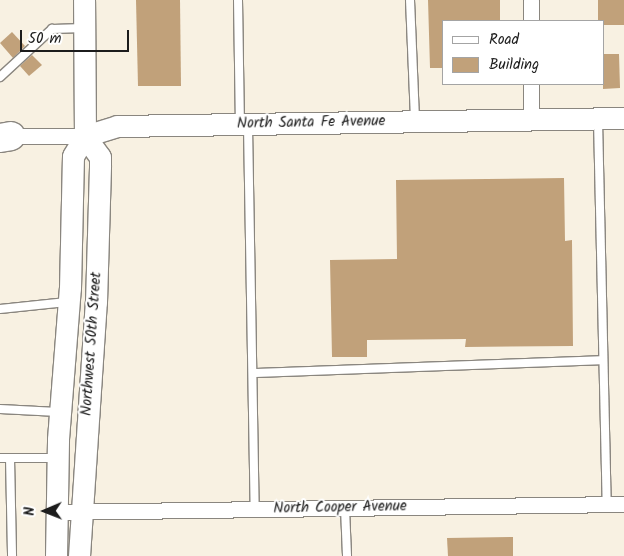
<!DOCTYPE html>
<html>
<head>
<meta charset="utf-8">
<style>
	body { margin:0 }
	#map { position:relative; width:624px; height:556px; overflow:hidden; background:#f8f1e2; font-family:Kalam,sans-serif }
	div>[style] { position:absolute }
	.building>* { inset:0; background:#c1a17a }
	.roads { filter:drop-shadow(1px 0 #8a867f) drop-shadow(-1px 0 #8a867f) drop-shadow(0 1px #8a867f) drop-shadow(0 -1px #8a867f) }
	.service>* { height:8px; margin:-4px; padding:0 4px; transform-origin:4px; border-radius:4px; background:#fff }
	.minor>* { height:15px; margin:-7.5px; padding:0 7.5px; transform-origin:7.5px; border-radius:7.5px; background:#fff }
	.secondary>* { height:21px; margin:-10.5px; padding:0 10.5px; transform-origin:10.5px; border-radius:10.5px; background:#fff }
	.motorway>* { height:28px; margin:-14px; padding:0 14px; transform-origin:14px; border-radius:14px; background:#fff }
	span { translate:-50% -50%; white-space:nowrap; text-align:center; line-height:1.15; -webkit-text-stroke:4px #fff; paint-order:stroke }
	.street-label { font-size:15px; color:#1c1c1c }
	.legend { position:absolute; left:442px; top:20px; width:162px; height:65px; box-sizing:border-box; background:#fff; border:1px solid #a4a4a4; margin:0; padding:6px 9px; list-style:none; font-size:15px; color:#1c1c1c }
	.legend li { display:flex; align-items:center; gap:10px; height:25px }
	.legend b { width:25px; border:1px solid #a4a4a4 }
	.north { position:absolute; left:20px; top:486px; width:50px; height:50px; -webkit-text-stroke:4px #fff; paint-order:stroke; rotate:269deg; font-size:14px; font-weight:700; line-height:20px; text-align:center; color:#1c1c1c }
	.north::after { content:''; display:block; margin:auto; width:18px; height:22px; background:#1c1c1c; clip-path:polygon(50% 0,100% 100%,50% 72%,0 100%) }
	.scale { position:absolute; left:20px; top:30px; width:109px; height:22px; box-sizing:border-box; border:2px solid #1c1c1c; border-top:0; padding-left:6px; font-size:15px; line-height:18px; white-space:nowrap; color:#1c1c1c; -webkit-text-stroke:4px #fff; paint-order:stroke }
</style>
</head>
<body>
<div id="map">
	<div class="building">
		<div style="clip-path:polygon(136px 0,180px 0,181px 86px,138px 86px)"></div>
		<div style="clip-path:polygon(428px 0,500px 0,500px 21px,443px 21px,443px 68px,430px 68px)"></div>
		<div style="clip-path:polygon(598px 0,624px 0,624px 25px,603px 25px,603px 21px,598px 21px)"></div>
		<div style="clip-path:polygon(12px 32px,25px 46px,13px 58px,0 43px)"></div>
		<div style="clip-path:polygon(603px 54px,619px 54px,620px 88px,603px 89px)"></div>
		<div style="clip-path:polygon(32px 55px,42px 65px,29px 76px,20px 66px)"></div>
		<div style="clip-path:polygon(564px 178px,565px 241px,572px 240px,573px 346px,465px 347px,466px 339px,367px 340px,367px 357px,332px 357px,330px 260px,397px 259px,396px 180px)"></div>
		<div style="clip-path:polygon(513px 537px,513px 556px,448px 556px,447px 538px)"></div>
	</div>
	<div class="roads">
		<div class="service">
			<div style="left:238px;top:0;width:122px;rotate:89.1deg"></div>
			<div style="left:410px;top:0;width:119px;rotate:87.6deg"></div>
			<div style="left:0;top:77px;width:71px;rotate:-42.7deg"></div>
			<div style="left:52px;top:29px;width:32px;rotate:-2deg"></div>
			<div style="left:598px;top:120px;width:384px;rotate:88.7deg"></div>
			<div style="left:248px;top:126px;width:383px;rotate:89deg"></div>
			<div style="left:0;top:309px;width:67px;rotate:-6deg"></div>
			<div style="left:253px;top:373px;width:350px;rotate:-2.1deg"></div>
			<div style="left:0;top:409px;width:58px;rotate:3deg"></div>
			<div style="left:0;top:458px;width:56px"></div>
			<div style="left:10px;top:458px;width:98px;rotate:88.8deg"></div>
			<div style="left:345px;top:508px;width:48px;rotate:87.6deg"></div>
		</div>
		<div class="minor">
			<div style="left:531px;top:0;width:21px;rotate:90deg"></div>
			<div style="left:531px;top:84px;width:35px;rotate:90deg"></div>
			<div style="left:4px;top:136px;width:81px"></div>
			<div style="left:56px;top:512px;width:568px;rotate:-0.81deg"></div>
		</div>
		<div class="secondary">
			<div style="left:85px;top:136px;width:34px;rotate:-17deg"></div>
			<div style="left:117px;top:126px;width:507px;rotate:-0.9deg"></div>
			<div style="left:56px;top:556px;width:117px;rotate:-89deg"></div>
			<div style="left:58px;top:439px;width:151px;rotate:-85.5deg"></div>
			<div style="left:70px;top:288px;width:132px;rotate:-88.7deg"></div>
			<div style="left:73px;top:156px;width:23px;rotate:-59deg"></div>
			<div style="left:85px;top:136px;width:136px;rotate:-90.4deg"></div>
			<div style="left:79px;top:556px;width:255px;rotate:-86.2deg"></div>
			<div style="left:96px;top:302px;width:137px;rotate:-88.3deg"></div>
			<div style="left:100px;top:165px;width:8px;rotate:-90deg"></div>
			<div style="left:100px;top:157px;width:26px;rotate:-126deg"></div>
		</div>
		<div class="motorway">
			<div style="left:0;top:138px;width:11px;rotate:-10deg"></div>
		</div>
	</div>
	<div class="street-label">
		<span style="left:311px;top:123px;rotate:-1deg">North Santa Fe Avenue</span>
		<span style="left:92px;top:344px;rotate:-86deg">Northwest 50th Street</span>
		<span style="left:340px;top:508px;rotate:-1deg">North Cooper Avenue</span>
	</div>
	<ul class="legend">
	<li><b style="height:6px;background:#fff"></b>Road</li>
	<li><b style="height:14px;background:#c1a17a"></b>Building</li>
	</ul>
	<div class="north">N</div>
	<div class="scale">50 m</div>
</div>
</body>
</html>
